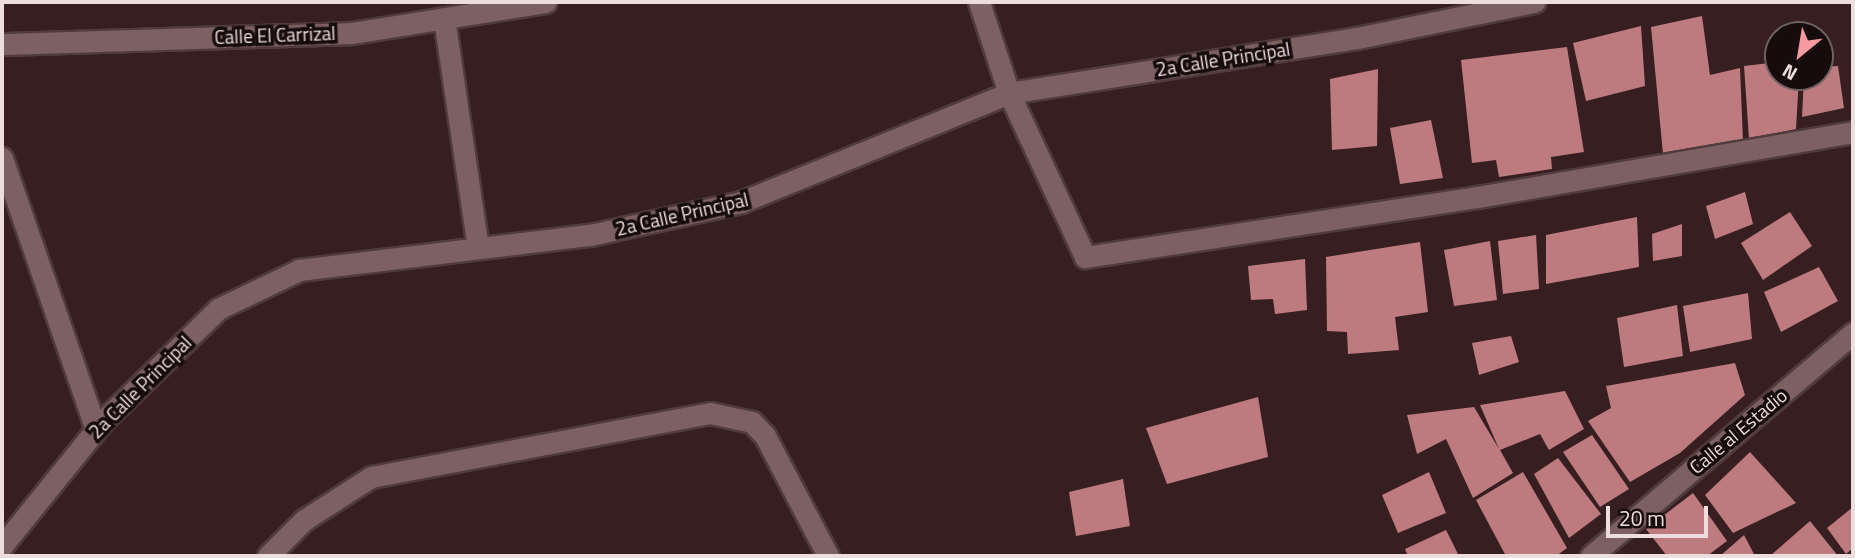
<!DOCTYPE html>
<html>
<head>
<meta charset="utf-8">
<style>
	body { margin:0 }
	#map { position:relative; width:1855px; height:558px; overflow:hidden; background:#371f21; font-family:"Titillium Web",sans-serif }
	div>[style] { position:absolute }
	.building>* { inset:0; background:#be7b7f }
	.roads { filter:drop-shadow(2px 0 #503b3d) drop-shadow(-2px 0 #503b3d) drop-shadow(0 2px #503b3d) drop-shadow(0 -2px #503b3d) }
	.street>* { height:21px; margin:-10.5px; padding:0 10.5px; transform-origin:10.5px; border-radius:10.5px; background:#7d6061 }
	span { translate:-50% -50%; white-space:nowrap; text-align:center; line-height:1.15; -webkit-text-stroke:7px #170c0d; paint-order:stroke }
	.street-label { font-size:19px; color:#edd }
	.frame { position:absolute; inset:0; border:4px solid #edd; pointer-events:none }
	.north { position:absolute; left:1764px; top:21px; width:70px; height:70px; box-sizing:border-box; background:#170c0d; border:2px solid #6d6060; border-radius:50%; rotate:210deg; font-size:19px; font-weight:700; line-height:28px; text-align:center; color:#edd }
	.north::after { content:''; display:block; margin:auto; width:24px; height:32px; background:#f49aa0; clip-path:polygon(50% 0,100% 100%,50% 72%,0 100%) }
	.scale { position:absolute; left:1606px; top:506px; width:102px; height:32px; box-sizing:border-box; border:4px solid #edd; border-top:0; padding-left:9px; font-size:21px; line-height:24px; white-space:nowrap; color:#edd; -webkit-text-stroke:5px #170c0d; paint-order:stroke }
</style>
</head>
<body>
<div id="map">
	<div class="building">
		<div style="clip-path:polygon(1702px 16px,1710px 75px,1740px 68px,1743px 141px,1663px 154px,1651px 27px)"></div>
		<div style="clip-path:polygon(1641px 26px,1645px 86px,1586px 101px,1573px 43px)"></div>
		<div style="clip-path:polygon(1567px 47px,1584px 152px,1551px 157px,1552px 169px,1499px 177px,1496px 160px,1472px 163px,1461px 60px)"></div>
		<div style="clip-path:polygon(1778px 62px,1778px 77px,1799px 77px,1796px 129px,1749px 139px,1744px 66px)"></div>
		<div style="clip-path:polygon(1838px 66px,1844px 108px,1802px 117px,1804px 77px,1820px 77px,1820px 67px)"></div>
		<div style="clip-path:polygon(1378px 69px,1377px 146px,1332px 150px,1330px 79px)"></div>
		<div style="clip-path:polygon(1431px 120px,1443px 178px,1400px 184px,1390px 128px)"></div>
		<div style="clip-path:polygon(1745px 192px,1753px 224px,1715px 239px,1706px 206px)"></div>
		<div style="clip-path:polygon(1790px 212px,1812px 246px,1763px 280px,1741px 243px)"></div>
		<div style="clip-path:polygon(1637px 217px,1639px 267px,1546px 284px,1546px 235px)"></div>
		<div style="clip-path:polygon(1682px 224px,1682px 256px,1653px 261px,1652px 234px)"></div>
		<div style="clip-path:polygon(1536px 235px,1539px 289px,1503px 294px,1498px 241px)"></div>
		<div style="clip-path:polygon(1490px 241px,1497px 300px,1454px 306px,1444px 250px)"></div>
		<div style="clip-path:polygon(1420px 242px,1428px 312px,1395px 317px,1399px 350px,1348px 354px,1347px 332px,1327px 331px,1326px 257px)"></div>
		<div style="clip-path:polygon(1305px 259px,1307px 310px,1275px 314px,1273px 299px,1251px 300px,1248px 266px)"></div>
		<div style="clip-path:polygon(1819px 267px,1838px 301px,1781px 332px,1764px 292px)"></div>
		<div style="clip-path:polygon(1748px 293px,1752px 339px,1690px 352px,1683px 306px)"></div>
		<div style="clip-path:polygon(1677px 305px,1683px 356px,1624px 367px,1617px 318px)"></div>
		<div style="clip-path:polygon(1511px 336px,1519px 362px,1479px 375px,1472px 343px)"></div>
		<div style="clip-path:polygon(1735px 363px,1745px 395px,1680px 453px,1630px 482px,1588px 421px,1611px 408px,1606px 386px)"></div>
		<div style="clip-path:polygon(1565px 391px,1584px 429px,1549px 450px,1540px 434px,1500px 450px,1513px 473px,1473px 498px,1446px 439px,1417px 454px,1407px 415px,1474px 407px,1499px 449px,1480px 405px)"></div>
		<div style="clip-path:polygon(1258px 397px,1268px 457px,1167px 484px,1146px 428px)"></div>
		<div style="clip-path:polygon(1592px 435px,1629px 489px,1600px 507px,1563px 452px)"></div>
		<div style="clip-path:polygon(1750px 452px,1796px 503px,1733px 533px,1705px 495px)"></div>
		<div style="clip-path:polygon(1558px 458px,1601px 514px,1569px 538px,1534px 474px)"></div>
		<div style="clip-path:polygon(1429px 472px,1446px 513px,1398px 533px,1382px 495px)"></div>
		<div style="clip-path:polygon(1523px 472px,1567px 548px,1556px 556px,1506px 556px,1476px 500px)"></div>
		<div style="clip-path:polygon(1123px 479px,1130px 526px,1076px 536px,1069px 492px)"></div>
		<div style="clip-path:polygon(1693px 493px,1727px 541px,1707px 556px,1667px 556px,1646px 529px)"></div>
		<div style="clip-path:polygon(1853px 507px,1853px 548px,1846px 554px,1827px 528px)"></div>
		<div style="clip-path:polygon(1810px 521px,1838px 556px,1770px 556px)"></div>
		<div style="clip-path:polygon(1446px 530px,1459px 556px,1408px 556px,1405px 549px)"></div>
		<div style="clip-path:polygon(1744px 535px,1755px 556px,1720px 556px)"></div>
	</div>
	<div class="roads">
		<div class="street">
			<div style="left:979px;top:2px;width:96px;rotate:71.8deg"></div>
			<div style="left:1009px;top:93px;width:181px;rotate:65.1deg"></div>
			<div style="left:1085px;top:257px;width:397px;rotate:-8.7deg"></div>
			<div style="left:1477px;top:197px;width:382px;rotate:-9.8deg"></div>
			<div style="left:444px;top:18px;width:232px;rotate:81.6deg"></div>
			<div style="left:2px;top:44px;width:350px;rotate:-1.8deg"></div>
			<div style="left:352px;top:33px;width:196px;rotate:-9.1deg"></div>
			<div style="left:2px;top:158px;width:287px;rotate:70.9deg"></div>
			<div style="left:2px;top:546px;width:159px;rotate:-51.1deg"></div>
			<div style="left:102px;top:422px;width:162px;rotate:-44.2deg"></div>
			<div style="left:218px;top:309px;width:90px;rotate:-25.7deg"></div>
			<div style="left:299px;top:270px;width:293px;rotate:-6.9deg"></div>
			<div style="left:590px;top:235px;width:155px;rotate:-12.3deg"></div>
			<div style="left:741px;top:202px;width:289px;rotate:-22.1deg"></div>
			<div style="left:1009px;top:93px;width:352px;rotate:-9deg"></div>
			<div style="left:1357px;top:38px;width:181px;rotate:-11.5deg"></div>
			<div style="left:268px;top:556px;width:51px;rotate:-45deg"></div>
			<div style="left:304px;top:520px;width:80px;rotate:-32.7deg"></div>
			<div style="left:371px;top:477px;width:345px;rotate:-10.7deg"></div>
			<div style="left:710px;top:413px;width:43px;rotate:12.1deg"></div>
			<div style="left:752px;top:422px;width:19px;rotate:47deg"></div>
			<div style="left:765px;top:436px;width:136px;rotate:62.3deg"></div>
			<div style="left:1591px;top:556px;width:344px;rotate:-40.4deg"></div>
		</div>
	</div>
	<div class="street-label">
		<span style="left:275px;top:35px;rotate:-2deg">Calle El Carrizal</span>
		<span style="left:1223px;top:59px;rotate:-9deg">2a Calle Principal</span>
		<span style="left:682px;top:214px;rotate:-13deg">2a Calle Principal</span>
		<span style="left:140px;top:387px;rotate:-45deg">2a Calle Principal</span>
		<span style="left:1738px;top:431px;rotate:-40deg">Calle al Estadio</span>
	</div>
	<div class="frame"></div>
	<div class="north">N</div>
	<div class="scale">20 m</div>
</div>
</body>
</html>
